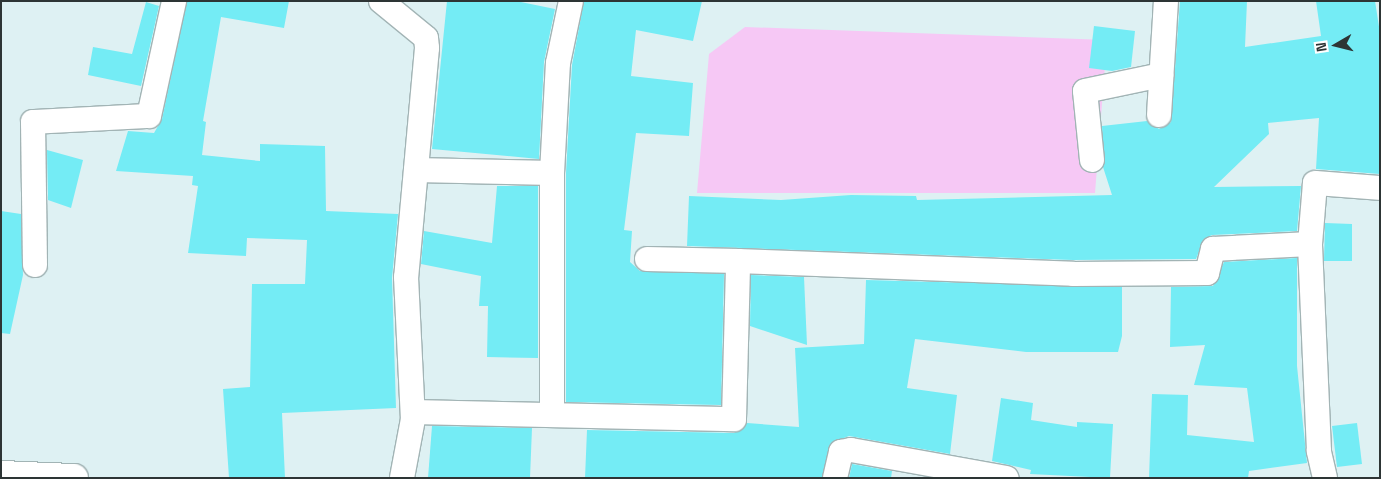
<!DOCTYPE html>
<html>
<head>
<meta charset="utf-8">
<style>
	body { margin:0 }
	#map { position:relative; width:1381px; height:479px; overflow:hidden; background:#def1f3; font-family:"Space Grotesk",sans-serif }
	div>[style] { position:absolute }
	.green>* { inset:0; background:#f6c8f5 }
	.building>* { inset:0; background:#74ecf5 }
	.roads { filter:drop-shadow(1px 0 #a2b4b5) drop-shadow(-1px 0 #a2b4b5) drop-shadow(0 1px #a2b4b5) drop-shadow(0 -1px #a2b4b5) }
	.street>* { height:24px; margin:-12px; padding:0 12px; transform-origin:12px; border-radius:12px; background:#fff }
	.secondary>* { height:28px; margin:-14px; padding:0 14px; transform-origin:14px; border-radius:14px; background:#fff }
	span { translate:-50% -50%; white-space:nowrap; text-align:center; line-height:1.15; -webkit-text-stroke:4px #fff; paint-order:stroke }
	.frame { position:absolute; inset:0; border:2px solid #2d3535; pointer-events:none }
	.north { position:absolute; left:1311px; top:20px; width:50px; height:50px; -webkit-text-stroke:4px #fff; paint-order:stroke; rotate:262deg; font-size:14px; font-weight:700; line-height:20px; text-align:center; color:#2d3535 }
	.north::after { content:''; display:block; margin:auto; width:18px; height:22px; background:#2d3535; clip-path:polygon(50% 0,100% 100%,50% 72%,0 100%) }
</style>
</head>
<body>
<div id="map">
	<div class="green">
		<div style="clip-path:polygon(745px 27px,1107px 40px,1095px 193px,697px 193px,709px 54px)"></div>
	</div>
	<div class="building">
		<div style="clip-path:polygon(187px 1px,289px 1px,284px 28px,221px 17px,203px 121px,206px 122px,202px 155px,260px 161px,260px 144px,325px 146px,326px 211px,398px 214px,392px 278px,396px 408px,282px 413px,285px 478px,229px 478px,223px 389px,250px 387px,252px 284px,305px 284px,307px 240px,247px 238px,246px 256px,188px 253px,198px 186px,192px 185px,193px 176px,116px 171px,128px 131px,154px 133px,162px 119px)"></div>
		<div style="clip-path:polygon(447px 1px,516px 1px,555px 9px,544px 62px,539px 159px,432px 149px)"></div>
		<div style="clip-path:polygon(584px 1px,702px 1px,693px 41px,636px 30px,631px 76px,693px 83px,689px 136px,636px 133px,624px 230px,632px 231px,630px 262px,640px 271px,724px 274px,721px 405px,566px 402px,566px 173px,572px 65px)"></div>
		<div style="clip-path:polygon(1180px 1px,1247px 1px,1245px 47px,1321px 36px,1316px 1px,1375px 1px,1380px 33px,1380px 174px,1316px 169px,1319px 118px,1268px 123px,1269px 134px,1214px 187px,1301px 186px,1297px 231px,1212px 235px,1204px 239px,1196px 259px,1073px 260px,687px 246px,689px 196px,781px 200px,851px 195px,916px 196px,917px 200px,1112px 195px,1103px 167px,1102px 126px,1147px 121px,1159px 129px,1171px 122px)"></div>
		<div style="clip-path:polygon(146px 2px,159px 6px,141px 86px,88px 75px,93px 47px,132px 54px)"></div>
		<div style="clip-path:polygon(1094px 26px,1135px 31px,1131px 67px,1112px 71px,1089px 68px)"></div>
		<div style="clip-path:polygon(47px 150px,83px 160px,71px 208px,48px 200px)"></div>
		<div style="clip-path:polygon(497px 186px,538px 186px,538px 358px,487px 357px,488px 306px,479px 306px,481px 276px,421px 264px,424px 231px,492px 243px)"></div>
		<div style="clip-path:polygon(1px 211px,21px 214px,23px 275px,10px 334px,1px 333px)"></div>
		<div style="clip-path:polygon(1325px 223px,1352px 224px,1352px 261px,1324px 261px)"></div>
		<div style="clip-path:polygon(1297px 258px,1297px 366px,1307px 463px,1249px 471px,1248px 478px,1149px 478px,1152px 394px,1188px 395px,1187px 435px,1254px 442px,1247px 388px,1194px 385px,1205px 345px,1170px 347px,1171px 287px,1213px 286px,1224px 262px)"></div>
		<div style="clip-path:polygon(751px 275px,804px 277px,807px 345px,750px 326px)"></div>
		<div style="clip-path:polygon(866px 280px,1122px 287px,1122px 336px,1118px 352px,1026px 352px,915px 339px,907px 388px,957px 395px,950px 454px,849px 436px,831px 443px,822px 478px,585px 478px,587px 430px,734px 433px,747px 423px,799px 427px,795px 348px,864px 344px)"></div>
		<div style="clip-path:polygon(1001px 398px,1033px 403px,1031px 420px,1077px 427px,1077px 422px,1113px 424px,1110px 478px,1030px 474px,1031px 470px,992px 461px)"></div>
		<div style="clip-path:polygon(1357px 423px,1362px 464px,1337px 467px,1332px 426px)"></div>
		<div style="clip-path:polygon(432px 426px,532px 428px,530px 478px,428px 478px)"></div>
		<div style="clip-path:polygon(852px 464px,892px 471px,891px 478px,849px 478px)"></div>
	</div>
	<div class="roads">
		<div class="street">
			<div style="left:381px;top:1px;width:58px;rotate:39.4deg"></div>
			<div style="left:426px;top:38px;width:10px;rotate:84deg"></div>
			<div style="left:427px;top:48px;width:230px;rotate:95.2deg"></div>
			<div style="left:406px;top:277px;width:142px;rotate:87.2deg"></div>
			<div style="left:413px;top:419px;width:60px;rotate:100.6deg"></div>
			<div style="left:1159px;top:115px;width:114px;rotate:-86.5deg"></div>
			<div style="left:1092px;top:160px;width:69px;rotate:-95.8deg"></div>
			<div style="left:1085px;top:91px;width:78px;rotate:-11.9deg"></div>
			<div style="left:416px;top:170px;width:136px;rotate:1.3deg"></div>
			<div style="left:647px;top:259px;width:91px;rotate:1.3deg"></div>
			<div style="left:35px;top:265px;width:143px;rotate:-90.8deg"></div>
			<div style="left:33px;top:122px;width:116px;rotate:-3deg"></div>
			<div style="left:149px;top:116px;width:118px;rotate:-77.7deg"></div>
			<div style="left:414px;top:412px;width:320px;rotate:1.3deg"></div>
			<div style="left:734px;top:419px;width:158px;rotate:-88.5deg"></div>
			<div style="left:738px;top:261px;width:335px;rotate:2.2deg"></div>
			<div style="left:1073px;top:274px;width:134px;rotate:-0.4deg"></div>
			<div style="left:1207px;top:273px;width:25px;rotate:-76deg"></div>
			<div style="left:1213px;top:249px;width:97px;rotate:-3deg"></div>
			<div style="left:552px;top:415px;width:242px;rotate:-90deg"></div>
			<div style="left:552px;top:173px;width:110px;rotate:-86.9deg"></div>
			<div style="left:558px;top:63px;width:63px;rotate:-78.2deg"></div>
			<div style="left:835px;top:478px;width:27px;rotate:-77deg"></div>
			<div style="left:841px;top:452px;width:10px;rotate:-11deg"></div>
			<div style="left:851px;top:450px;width:158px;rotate:10.2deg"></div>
			<div style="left:1325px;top:478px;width:28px;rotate:-103deg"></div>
			<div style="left:1319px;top:451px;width:207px;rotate:-92.5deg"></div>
			<div style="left:1310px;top:244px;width:61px;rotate:-85.3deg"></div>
			<div style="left:1315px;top:183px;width:65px;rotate:4.4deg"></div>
		</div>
		<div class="secondary">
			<div style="left:1px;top:475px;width:73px;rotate:2.4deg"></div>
		</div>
	</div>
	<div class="frame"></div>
	<div class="north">N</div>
</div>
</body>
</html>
